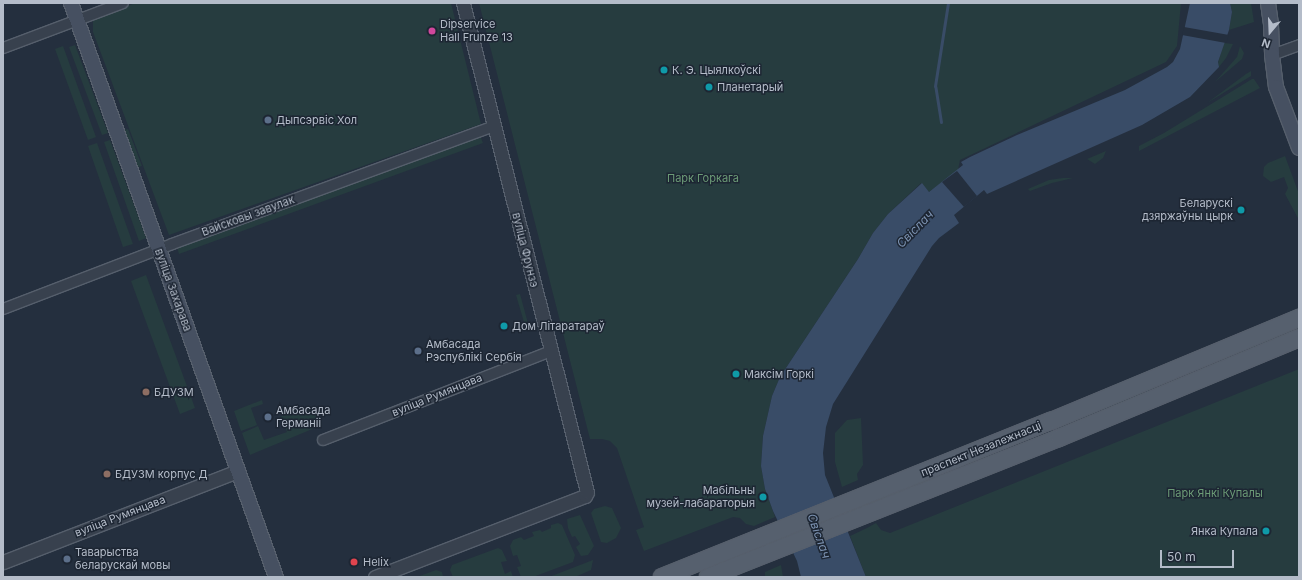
<!DOCTYPE html>
<html>
<head>
<meta charset="utf-8">
<style>
	body { margin:0 }
	#map { position:relative; width:1302px; height:580px; overflow:hidden; background:#242f3e; font-family:Inter,sans-serif }
	div>[style] { position:absolute }
	.green>* { inset:0; background:#263c3f }
	.water>* { inset:0; background:#394c67 }
	.pier>* { inset:0; background:#242f3e }
	.stream>* { height:3px; margin:-1.5px; padding:0 1.5px; transform-origin:1.5px; border-radius:1.5px; background:#394c67 }
	.roads { filter:drop-shadow(1px 0 #565f6c) drop-shadow(-1px 0 #565f6c) drop-shadow(0 1px #565f6c) drop-shadow(0 -1px #565f6c) }
	.minor>* { height:10px; margin:-5px; padding:0 5px; transform-origin:5px; border-radius:5px; background:#38414e }
	.tertiary>* { height:13px; margin:-6.5px; padding:0 6.5px; transform-origin:6.5px; border-radius:6.5px; background:#38414e }
	.secondary>* { height:14px; margin:-7px; padding:0 7px; transform-origin:7px; border-radius:7px; background:#465061 }
	.primary>* { height:16px; margin:-8px; padding:0 8px; transform-origin:8px; border-radius:8px; background:#56606e }
	.dots>* { width:11px; height:11px; translate:-50% -50%; box-sizing:border-box; border:2px solid #1d2633; border-radius:50% }
	span { translate:-50% -50%; white-space:nowrap; text-align:center; line-height:1.15; -webkit-text-stroke:3px #1d2633; paint-order:stroke }
	.poi-label { font-size:11px; color:#b4bcc9 }
	.left { translate:0 -50%; text-align:left }
	.right { translate:-100% -50%; text-align:right }
	.park-label { font-size:11px; color:#6b9a76 }
	.street-label { font-size:11px; color:#b4bcc9 }
	.water-label { font-size:12px; color:#7c92b1; font-style:italic }
	.frame { position:absolute; inset:0; border:4px solid #b4bcc9; pointer-events:none }
	.north { position:absolute; left:1250px; top:12px; width:40px; height:40px; -webkit-text-stroke:3px #1d2633; paint-order:stroke; rotate:199deg; font-size:11px; font-weight:700; line-height:16px; text-align:center; color:#b4bcc9 }
	.north::after { content:''; display:block; margin:auto; width:14px; height:18px; background:#b4bcc9; clip-path:polygon(50% 0,100% 100%,50% 72%,0 100%) }
	.scale { position:absolute; left:1160px; top:550px; width:74px; height:18px; box-sizing:border-box; border:2px solid #b4bcc9; border-top:0; padding-left:5px; font-size:12px; line-height:14px; white-space:nowrap; color:#b4bcc9; -webkit-text-stroke:3px #1d2633; paint-order:stroke }
</style>
</head>
<body>
<div id="map">
	<div class="green">
		<div style="clip-path:polygon(135px 3px,451px 3px,481px 124px,169px 235px,93px 32px,93px 20px)"></div>
		<div style="clip-path:polygon(479px 3px,1181px 3px,1177px 46px,1166px 62px,960px 160px,958px 170px,929px 192px,921px 183px,888px 214px,873px 233px,858px 259px,780px 377px,772px 396px,763px 436px,761px 466px,765px 489px,775px 517px,754px 526px,746px 524px,740px 518px,733px 517px,644px 551px,636px 530px,644px 527px,617px 448px,610px 441px,602px 439px,590px 439px)"></div>
		<div style="clip-path:polygon(1230px 3px,1251px 3px,1254px 22px,1229px 30px,1232px 12px)"></div>
		<div style="clip-path:polygon(1224px 43px,1233px 44px,1226px 58px,1219px 67px,1218px 63px)"></div>
		<div style="clip-path:polygon(75px 45px,108px 133px,102px 135px,69px 47px)"></div>
		<div style="clip-path:polygon(63px 46px,96px 137px,88px 140px,55px 49px)"></div>
		<div style="clip-path:polygon(1240px 46px,1244px 53px,1242px 59px,1215px 82px,1237px 57px)"></div>
		<div style="clip-path:polygon(1251px 71px,1251px 76px,1207px 103px,1246px 74px)"></div>
		<div style="clip-path:polygon(1252px 79px,1254px 79px,1260px 88px,1139px 151px,1139px 146px,1164px 133px)"></div>
		<div style="clip-path:polygon(128px 129px,142px 166px,138px 167px,124px 130px)"></div>
		<div style="clip-path:polygon(479px 133px,483px 143px,179px 254px,176px 244px)"></div>
		<div style="clip-path:polygon(110px 140px,146px 238px,139px 241px,104px 142px)"></div>
		<div style="clip-path:polygon(97px 143px,133px 244px,123px 247px,88px 146px)"></div>
		<div style="clip-path:polygon(1106px 151px,1103px 158px,1095px 164px,1087px 159px)"></div>
		<div style="clip-path:polygon(1285px 156px,1299px 194px,1299px 220px,1285px 194px,1288px 188px,1284px 177px,1271px 182px,1263px 176px,1264px 167px,1268px 163px)"></div>
		<div style="clip-path:polygon(1063px 178px,1073px 178px,1052px 183px,1030px 191px,1028px 189px,1049px 180px)"></div>
		<div style="clip-path:polygon(146px 275px,195px 408px,180px 414px,131px 281px)"></div>
		<div style="clip-path:polygon(520px 294px,529px 327px,526px 329px,516px 295px)"></div>
		<div style="clip-path:polygon(1299px 369px,1299px 577px,866px 577px,850px 536px,867px 528px,876px 523px,881px 530px,890px 533px)"></div>
		<div style="clip-path:polygon(262px 400px,263px 404px,251px 408px,257px 425px,241px 431px,234px 411px)"></div>
		<div style="clip-path:polygon(303px 407px,317px 410px,322px 425px,250px 455px,242px 433px,258px 426px,264px 440px,287px 432px,281px 416px)"></div>
		<div style="clip-path:polygon(861px 418px,863px 465px,857px 474px,858px 480px,842px 487px,835px 462px,835px 433px,847px 420px)"></div>
		<div style="clip-path:polygon(605px 506px,612px 508px,621px 528px,616px 538px,607px 543px,601px 542px,591px 513px,594px 509px)"></div>
		<div style="clip-path:polygon(580px 515px,594px 546px,588px 555px,581px 556px,576px 547px,580px 544px,575px 536px,572px 537px,568px 528px,567px 519px)"></div>
		<div style="clip-path:polygon(558px 523px,562px 525px,575px 555px,573px 562px,533px 577px,521px 577px,517px 567px,521px 566px,517px 555px,513px 556px,510px 546px,513px 540px,521px 537px,524px 540px,534px 536px,532px 532px,540px 530px,542px 532px,551px 528px,551px 525px)"></div>
		<div style="clip-path:polygon(498px 548px,502px 550px,507px 561px,501px 562px,505px 574px,511px 571px,513px 577px,453px 577px,450px 570px,452px 565px)"></div>
		<div style="clip-path:polygon(593px 560px,591px 570px,575px 577px,549px 577px)"></div>
		<div style="clip-path:polygon(781px 565px,783px 577px,765px 577px,765px 572px)"></div>
		<div style="clip-path:polygon(436px 570px,442px 572px,443px 577px,417px 577px)"></div>
	</div>
	<div class="water">
		<div style="clip-path:polygon(1190px 3px,1230px 3px,1232px 12px,1229px 30px,1218px 62px,1219px 67px,1190px 97px,1142px 125px,987px 194px,984px 190px,954px 215px,959px 223px,939px 238px,932px 246px,833px 404px,826px 427px,823px 453px,825px 475px,866px 577px,801px 577px,797px 561px,773px 511px,765px 489px,761px 466px,763px 436px,772px 396px,780px 377px,858px 259px,873px 233px,888px 214px,922px 183px,929px 192px,963px 165px,961px 162px,970px 157px,1017px 135px,1125px 90px,1167px 67px,1173px 62px,1180px 49px)"></div>
	</div>
	<div class="pier">
		<div style="clip-path:polygon(1184px 27px,1229px 35px,1226px 43px,1182px 35px)"></div>
		<div style="clip-path:polygon(957px 171px,977px 196px,964px 207px,942px 182px)"></div>
	</div>
	<div class="stream">
		<div style="left:941px;top:122px;width:36px;rotate:-99deg"></div>
		<div style="left:935px;top:86px;width:84px;rotate:-81.1deg"></div>
	</div>
	<div class="roads">
		<div class="minor">
			<div style="left:3px;top:48px;width:128px;rotate:-20.6deg"></div>
			<div style="left:1272px;top:55px;width:29px;rotate:-20deg"></div>
			<div style="left:3px;top:309px;width:181px;rotate:-21deg"></div>
			<div style="left:172px;top:244px;width:343px;rotate:-20.1deg"></div>
			<div style="left:323px;top:440px;width:245px;rotate:-21.3deg"></div>
		</div>
		<div class="tertiary">
			<div style="left:3px;top:562px;width:252px;rotate:-21.2deg"></div>
			<div style="left:375px;top:577px;width:225px;rotate:-21.1deg"></div>
			<div style="left:585px;top:496px;width:4px;rotate:-63deg"></div>
			<div style="left:587px;top:492px;width:504px;rotate:-104.23deg"></div>
		</div>
		<div class="secondary">
			<div style="left:71px;top:3px;width:610px;rotate:70.35deg"></div>
			<div style="left:1268px;top:3px;width:22px;rotate:82deg"></div>
			<div style="left:1271px;top:25px;width:30px;rotate:88deg"></div>
			<div style="left:1272px;top:55px;width:32px;rotate:83deg"></div>
			<div style="left:1276px;top:87px;width:65px;rotate:69.3deg"></div>
		</div>
		<div class="primary">
			<div style="left:662px;top:577px;width:419px;rotate:-21.9deg"></div>
			<div style="left:1051px;top:421px;width:269px;rotate:-22.6deg"></div>
			<div style="left:708px;top:577px;width:378px;rotate:-21.6deg"></div>
			<div style="left:1059px;top:438px;width:260px;rotate:-22.6deg"></div>
		</div>
	</div>
	<div class="dots">
		<div style="left:432px;top:31px;background:#d1479c"></div>
		<div style="left:664px;top:70px;background:#0f9aa8"></div>
		<div style="left:709px;top:87px;background:#0f9aa8"></div>
		<div style="left:268px;top:120px;background:#5c6f8a"></div>
		<div style="left:1241px;top:210px;background:#0f9aa8"></div>
		<div style="left:504px;top:326px;background:#0f9aa8"></div>
		<div style="left:418px;top:351px;background:#5c6f8a"></div>
		<div style="left:736px;top:374px;background:#0f9aa8"></div>
		<div style="left:146px;top:392px;background:#8d6e63"></div>
		<div style="left:268px;top:417px;background:#5c6f8a"></div>
		<div style="left:107px;top:474px;background:#8d6e63"></div>
		<div style="left:763px;top:497px;background:#0f9aa8"></div>
		<div style="left:1266px;top:531px;background:#0f9aa8"></div>
		<div style="left:67px;top:559px;background:#5c6f8a"></div>
		<div style="left:354px;top:562px;background:#e0444e"></div>
	</div>
	<div class="poi-label">
		<span class="left" style="left:440px;top:31px">Dipservice<br>Hall Frunze 13</span>
		<span class="left" style="left:672px;top:70px">К. Э. Цыялкоўскі</span>
		<span class="left" style="left:717px;top:87px">Планетарый</span>
		<span class="left" style="left:276px;top:120px">Дыпсэрвіс Хол</span>
		<span class="right" style="left:1233px;top:210px">Беларускі<br>дзяржаўны цырк</span>
		<span class="left" style="left:512px;top:326px">Дом Літаратараў</span>
		<span class="left" style="left:426px;top:351px">Амбасада<br>Рэспублікі Сербія</span>
		<span class="left" style="left:744px;top:374px">Максім Горкі</span>
		<span class="left" style="left:154px;top:392px">БДУЗМ</span>
		<span class="left" style="left:276px;top:417px">Амбасада<br>Германіі</span>
		<span class="left" style="left:115px;top:474px">БДУЗМ корпус Д</span>
		<span class="right" style="left:755px;top:497px">Мабільны<br>музей-лабараторыя</span>
		<span class="right" style="left:1258px;top:531px">Янка Купала</span>
		<span class="left" style="left:75px;top:559px">Таварыства<br>беларускай мовы</span>
		<span class="left" style="left:363px;top:562px">Helix</span>
	</div>
	<div class="park-label">
		<span style="left:703px;top:178px">Парк Горкага</span>
		<span style="left:1215px;top:493px">Парк Янкі Купалы</span>
	</div>
	<div class="street-label">
		<span style="left:248px;top:216px;rotate:-20deg">Вайсковы завулак</span>
		<span style="left:525px;top:250px;rotate:76deg">вуліца Фрунзэ</span>
		<span style="left:173px;top:290px;rotate:70deg">вуліца Захарава</span>
		<span style="left:437px;top:395px;rotate:-22deg">вуліца Румянцава</span>
		<span style="left:981px;top:449px;rotate:-22deg">праспект Незалежнасці</span>
		<span style="left:120px;top:516px;rotate:-21deg">вуліца Румянцава</span>
	</div>
	<div class="water-label">
		<span style="left:915px;top:229px;rotate:-46deg">Свіслач</span>
		<span style="left:819px;top:536px;rotate:70deg">Свіслач</span>
	</div>
	<div class="frame"></div>
	<div class="north">N</div>
	<div class="scale">50 m</div>
</div>
</body>
</html>
